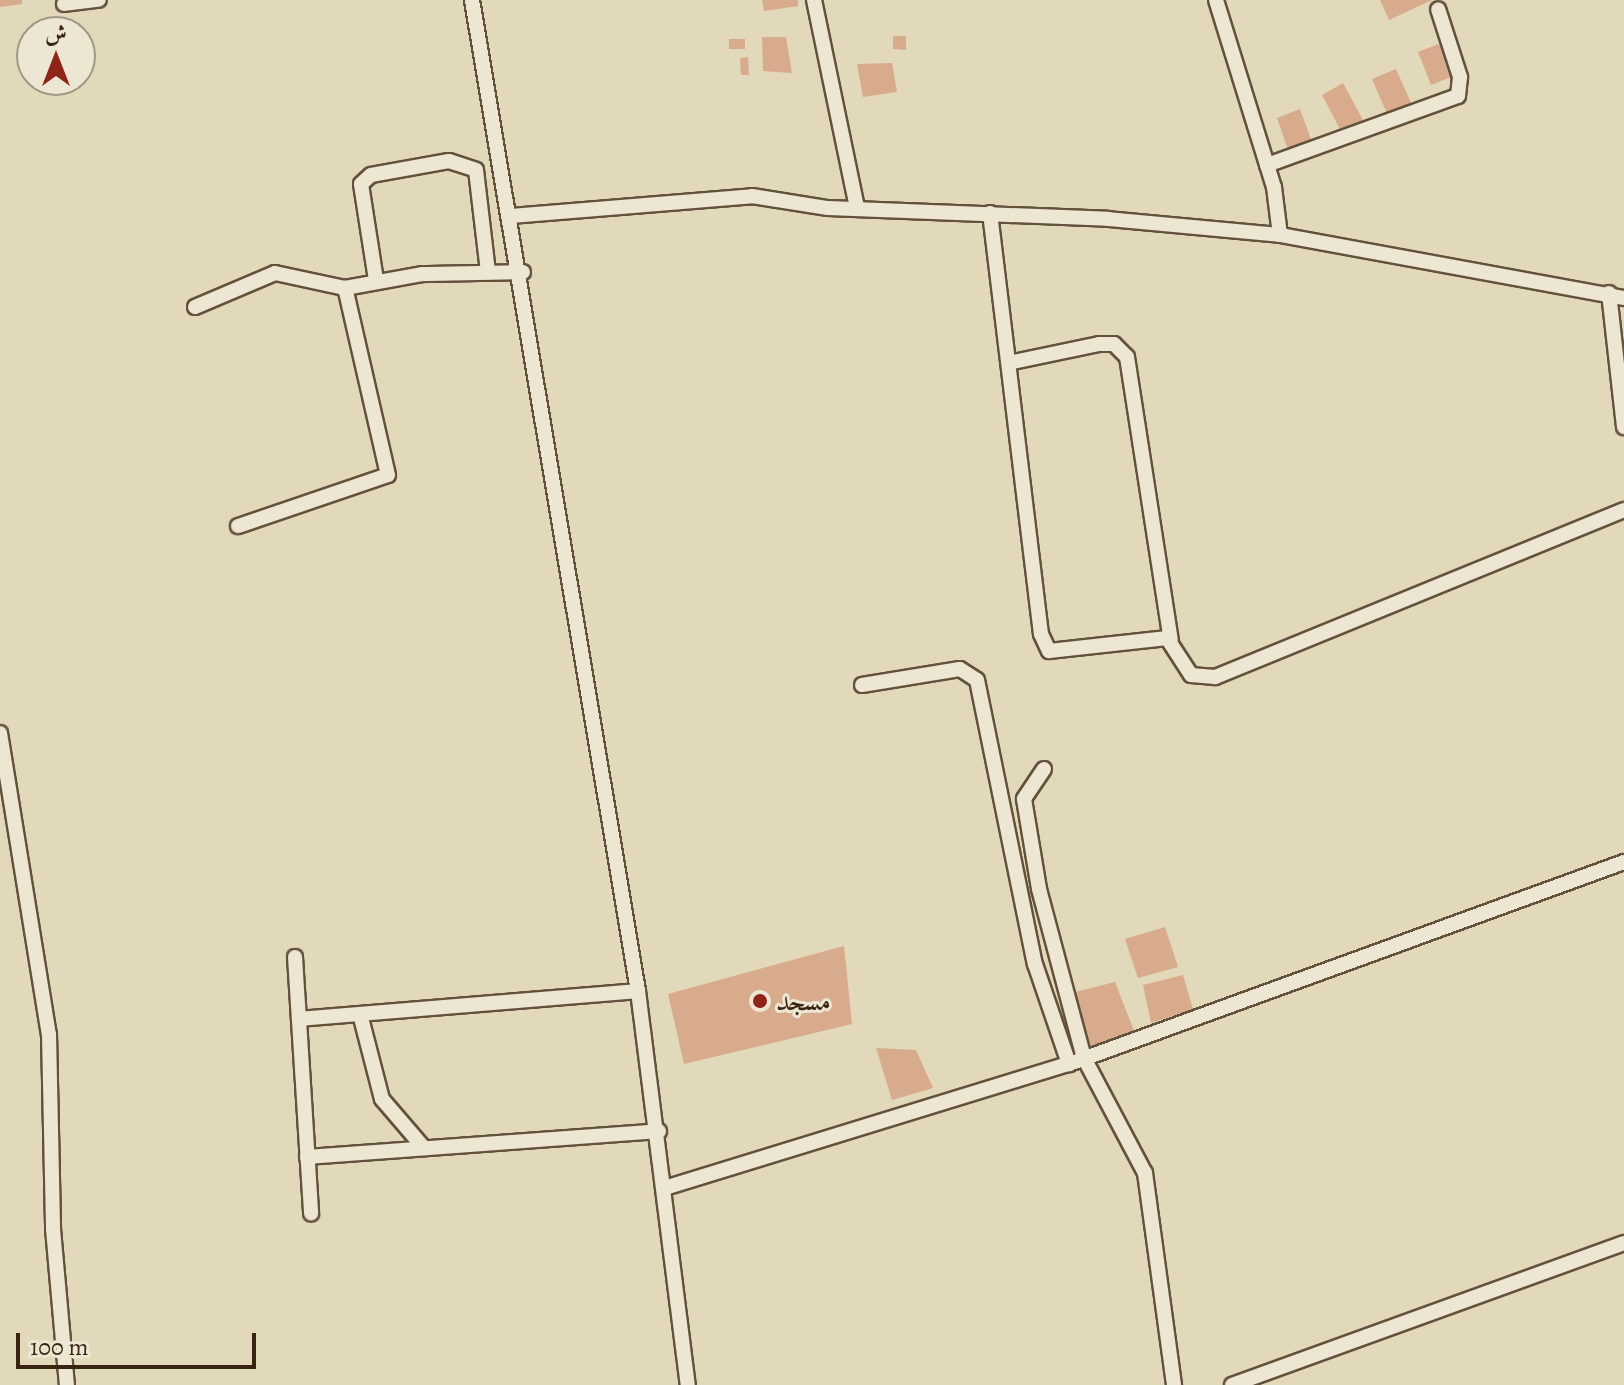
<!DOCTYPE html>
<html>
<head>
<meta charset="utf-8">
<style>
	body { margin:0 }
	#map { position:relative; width:1624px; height:1385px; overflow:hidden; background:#e1d9ba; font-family:Alegreya,Amiri,serif }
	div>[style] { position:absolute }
	.building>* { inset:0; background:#d7ab8b }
	.roads { filter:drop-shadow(2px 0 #63513c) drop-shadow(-2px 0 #63513c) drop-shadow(0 2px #63513c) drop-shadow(0 -2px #63513c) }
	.minor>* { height:14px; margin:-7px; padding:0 7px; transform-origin:7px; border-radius:7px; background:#ece6d2 }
	.dots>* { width:22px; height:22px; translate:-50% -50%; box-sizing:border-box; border:4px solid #ece6d2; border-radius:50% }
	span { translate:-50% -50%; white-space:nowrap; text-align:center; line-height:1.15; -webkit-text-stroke:6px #ece6d2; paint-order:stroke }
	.poi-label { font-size:28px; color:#392412 }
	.left { translate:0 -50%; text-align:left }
	.north { position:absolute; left:16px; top:16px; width:80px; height:80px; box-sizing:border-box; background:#ece6d2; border:2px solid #a49885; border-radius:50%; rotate:0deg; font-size:22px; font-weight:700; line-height:32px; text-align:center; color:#392412 }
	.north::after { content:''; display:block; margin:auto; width:28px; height:36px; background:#8f2418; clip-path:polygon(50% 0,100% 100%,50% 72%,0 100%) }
	.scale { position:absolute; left:16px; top:1333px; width:240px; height:36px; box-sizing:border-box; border:4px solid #392412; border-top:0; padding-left:10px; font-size:24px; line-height:28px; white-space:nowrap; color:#392412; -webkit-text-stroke:6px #ece6d2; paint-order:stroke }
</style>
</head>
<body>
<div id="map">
	<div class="building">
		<div style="clip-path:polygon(0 0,22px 0,22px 4px,0 7px)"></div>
		<div style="clip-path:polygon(762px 0,798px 0,798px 6px,764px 11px)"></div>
		<div style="clip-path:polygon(1380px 0,1432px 0,1389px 20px)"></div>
		<div style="clip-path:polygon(893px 36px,906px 36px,906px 50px,893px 49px)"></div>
		<div style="clip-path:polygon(762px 37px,786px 37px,792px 73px,763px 71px)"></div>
		<div style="clip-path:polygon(729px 39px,745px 39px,745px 49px,729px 49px)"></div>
		<div style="clip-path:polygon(1444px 42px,1456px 75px,1431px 85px,1418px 52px)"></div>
		<div style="clip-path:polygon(748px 57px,749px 75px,741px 75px,740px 58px)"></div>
		<div style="clip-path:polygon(892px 63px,897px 92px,863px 97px,857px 64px)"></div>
		<div style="clip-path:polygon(1396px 69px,1412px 105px,1388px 116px,1372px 79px)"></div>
		<div style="clip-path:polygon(1343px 83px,1364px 122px,1342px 133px,1322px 95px)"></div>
		<div style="clip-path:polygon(1300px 109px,1312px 142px,1288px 150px,1277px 118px)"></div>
		<div style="clip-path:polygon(1165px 927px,1178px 967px,1138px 978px,1125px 939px)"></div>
		<div style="clip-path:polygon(844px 946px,852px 1024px,684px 1064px,668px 994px)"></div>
		<div style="clip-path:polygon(1183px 975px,1193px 1009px,1151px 1023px,1143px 985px)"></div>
		<div style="clip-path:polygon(1115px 982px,1134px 1031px,1090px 1051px,1075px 992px)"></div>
		<div style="clip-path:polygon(876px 1048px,916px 1050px,933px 1088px,892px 1100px)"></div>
	</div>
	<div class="roads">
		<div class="minor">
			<div style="left:472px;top:0;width:1005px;rotate:80.49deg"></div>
			<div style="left:638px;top:991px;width:397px;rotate:82.8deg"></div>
			<div style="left:814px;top:0;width:212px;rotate:78.3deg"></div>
			<div style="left:1216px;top:0;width:196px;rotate:72.8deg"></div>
			<div style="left:1274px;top:187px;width:48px;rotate:82.9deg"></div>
			<div style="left:64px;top:4px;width:35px;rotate:-7deg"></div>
			<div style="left:1267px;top:165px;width:203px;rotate:-19.9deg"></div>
			<div style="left:1458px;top:96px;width:19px;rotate:-84deg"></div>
			<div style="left:1460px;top:77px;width:71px;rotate:-107.9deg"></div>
			<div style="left:990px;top:213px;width:424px;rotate:83.1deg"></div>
			<div style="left:1041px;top:634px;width:19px;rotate:65deg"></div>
			<div style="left:1049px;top:651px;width:119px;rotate:-6.3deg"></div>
			<div style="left:1167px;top:638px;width:44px;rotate:57deg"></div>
			<div style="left:1191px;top:675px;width:24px;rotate:5deg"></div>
			<div style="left:1215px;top:677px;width:442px;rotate:-22.2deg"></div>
			<div style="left:511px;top:216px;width:242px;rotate:-4.7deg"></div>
			<div style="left:752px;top:196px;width:77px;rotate:9deg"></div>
			<div style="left:828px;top:208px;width:280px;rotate:2.2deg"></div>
			<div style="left:1108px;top:219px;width:173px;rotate:5.3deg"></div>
			<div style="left:1280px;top:235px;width:350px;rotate:10.4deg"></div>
			<div style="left:376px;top:280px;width:97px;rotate:-98.9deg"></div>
			<div style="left:361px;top:184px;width:13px;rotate:-42deg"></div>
			<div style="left:371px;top:175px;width:79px;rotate:-10.2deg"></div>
			<div style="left:449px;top:161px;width:28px;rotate:18deg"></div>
			<div style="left:476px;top:170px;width:103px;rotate:83.3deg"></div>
			<div style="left:1609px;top:293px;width:135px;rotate:83.6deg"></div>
			<div style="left:195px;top:307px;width:87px;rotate:-23deg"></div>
			<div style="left:275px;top:273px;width:72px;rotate:12.1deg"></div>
			<div style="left:1013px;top:362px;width:88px;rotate:-11.8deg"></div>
			<div style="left:1099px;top:344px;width:15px"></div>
			<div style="left:1114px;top:344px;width:18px;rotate:45deg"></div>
			<div style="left:1127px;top:357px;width:286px;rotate:81.2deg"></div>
			<div style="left:238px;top:526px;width:158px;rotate:-18.8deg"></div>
			<div style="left:388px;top:475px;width:192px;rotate:-102.9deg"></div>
			<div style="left:345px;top:288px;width:78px;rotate:-10.3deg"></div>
			<div style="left:422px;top:274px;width:101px;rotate:-1.1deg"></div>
			<div style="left:862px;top:685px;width:99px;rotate:-9.3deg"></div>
			<div style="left:960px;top:669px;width:20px;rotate:33deg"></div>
			<div style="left:977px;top:680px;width:290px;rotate:78.5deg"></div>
			<div style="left:1035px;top:964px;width:106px;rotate:71.2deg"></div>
			<div style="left:0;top:733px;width:305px;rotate:80.8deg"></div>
			<div style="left:49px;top:1034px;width:195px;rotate:88.8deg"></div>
			<div style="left:53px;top:1229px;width:157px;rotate:84.9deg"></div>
			<div style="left:1044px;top:769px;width:36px;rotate:124deg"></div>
			<div style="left:1024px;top:799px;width:91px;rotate:80.5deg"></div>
			<div style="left:1039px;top:889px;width:175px;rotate:75.1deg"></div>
			<div style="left:1084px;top:1058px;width:130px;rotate:62.1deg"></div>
			<div style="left:1145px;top:1173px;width:214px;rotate:82.2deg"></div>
			<div style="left:295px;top:957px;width:257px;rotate:86.4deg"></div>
			<div style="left:360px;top:1014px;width:88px;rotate:75.5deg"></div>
			<div style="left:382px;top:1099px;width:65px;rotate:49.4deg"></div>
			<div style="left:299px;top:1019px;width:340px;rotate:-4.7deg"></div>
			<div style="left:307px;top:1157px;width:353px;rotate:-4.2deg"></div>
			<div style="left:668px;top:1187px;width:419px;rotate:-17.1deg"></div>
			<div style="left:1069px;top:1064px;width:591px;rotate:-20deg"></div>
			<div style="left:1232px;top:1385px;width:417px;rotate:-19.9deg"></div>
		</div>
	</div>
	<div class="dots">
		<div style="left:760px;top:1001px;background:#8f2418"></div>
	</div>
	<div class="poi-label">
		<span class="left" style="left:776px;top:1001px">مسجد</span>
	</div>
	<div class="north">ش</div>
	<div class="scale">100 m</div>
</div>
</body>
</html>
